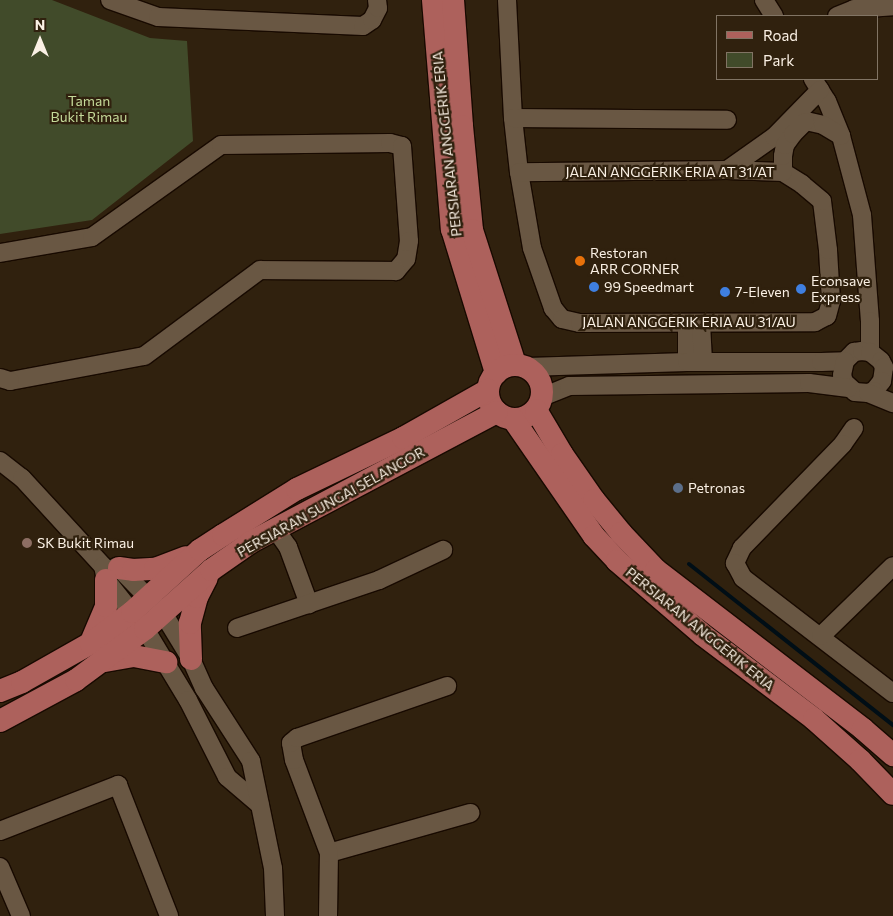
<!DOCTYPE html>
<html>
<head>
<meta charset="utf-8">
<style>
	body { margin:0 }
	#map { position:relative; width:893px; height:916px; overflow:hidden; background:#30210e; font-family:Commissioner,sans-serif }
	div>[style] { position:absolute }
	.green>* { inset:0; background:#414b2a }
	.stream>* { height:4px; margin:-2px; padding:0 2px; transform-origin:2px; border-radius:2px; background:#000e16 }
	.roads { filter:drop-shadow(1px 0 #180a00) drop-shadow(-1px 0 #180a00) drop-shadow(0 1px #180a00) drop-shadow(0 -1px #180a00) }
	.minor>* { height:18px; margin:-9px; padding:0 9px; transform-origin:9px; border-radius:9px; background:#695743 }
	.major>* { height:22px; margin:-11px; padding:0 11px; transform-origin:11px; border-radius:11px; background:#ad615c }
	.major>.ring { margin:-11px; padding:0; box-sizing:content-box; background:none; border:22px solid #ad615c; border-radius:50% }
	.dots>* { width:14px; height:14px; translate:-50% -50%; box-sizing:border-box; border:2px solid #30210e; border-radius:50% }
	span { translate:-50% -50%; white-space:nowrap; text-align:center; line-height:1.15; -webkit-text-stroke:4.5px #30210e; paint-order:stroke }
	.park-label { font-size:14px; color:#c4d999 }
	.street-label { font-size:14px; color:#faf0e4 }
	.poi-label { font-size:14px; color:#faf0e4 }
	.left { translate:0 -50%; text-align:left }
	.legend { position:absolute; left:716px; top:15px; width:162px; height:65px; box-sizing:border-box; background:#30210e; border:1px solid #817464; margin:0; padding:6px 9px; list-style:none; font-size:15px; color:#faf0e4 }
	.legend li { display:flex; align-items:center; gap:10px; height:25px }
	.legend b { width:25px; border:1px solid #817464 }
	.north { position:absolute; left:15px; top:15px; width:50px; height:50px; -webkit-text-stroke:4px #30210e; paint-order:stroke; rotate:0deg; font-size:14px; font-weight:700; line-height:20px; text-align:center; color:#faf0e4 }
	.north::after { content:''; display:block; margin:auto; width:18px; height:22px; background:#faf0e4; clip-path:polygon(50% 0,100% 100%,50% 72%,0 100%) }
</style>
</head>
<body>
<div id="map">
	<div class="green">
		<div style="clip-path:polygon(0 0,52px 0,150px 38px,187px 41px,193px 141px,92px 220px,0 234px)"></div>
	</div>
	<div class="stream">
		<div style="left:689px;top:564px;width:260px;rotate:38.3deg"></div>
	</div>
	<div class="roads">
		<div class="minor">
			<div style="left:110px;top:0;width:51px;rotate:19.5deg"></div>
			<div style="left:158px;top:17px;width:205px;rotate:2.5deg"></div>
			<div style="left:363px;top:26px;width:11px;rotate:-34deg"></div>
			<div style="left:372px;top:20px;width:13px;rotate:-63deg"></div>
			<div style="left:378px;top:8px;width:8px;rotate:-97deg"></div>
			<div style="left:507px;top:0;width:118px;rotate:87.1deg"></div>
			<div style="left:513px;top:118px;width:54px;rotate:83.7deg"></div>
			<div style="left:519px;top:172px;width:77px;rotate:80.3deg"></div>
			<div style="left:532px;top:248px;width:64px;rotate:70.7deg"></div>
			<div style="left:553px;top:308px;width:14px;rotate:51deg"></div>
			<div style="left:562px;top:319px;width:18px;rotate:13deg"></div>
			<div style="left:580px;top:323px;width:235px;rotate:-0.2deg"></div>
			<div style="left:815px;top:322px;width:13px;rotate:-27deg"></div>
			<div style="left:827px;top:316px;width:16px;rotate:-75deg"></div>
			<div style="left:831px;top:301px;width:51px;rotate:-93.4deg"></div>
			<div style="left:828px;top:250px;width:49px;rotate:-97deg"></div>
			<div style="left:822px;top:201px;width:26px;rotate:-140deg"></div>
			<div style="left:802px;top:184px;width:22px;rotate:-148deg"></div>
			<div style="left:783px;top:172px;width:56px;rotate:-178deg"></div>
			<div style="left:727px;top:170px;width:208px;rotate:179.4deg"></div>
			<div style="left:764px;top:0;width:19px;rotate:58deg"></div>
			<div style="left:837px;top:16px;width:18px;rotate:-22deg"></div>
			<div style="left:854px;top:9px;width:39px;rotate:-4deg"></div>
			<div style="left:813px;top:79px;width:26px;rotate:58deg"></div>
			<div style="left:827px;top:101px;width:38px;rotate:68deg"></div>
			<div style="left:841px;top:136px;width:82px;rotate:75.1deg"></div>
			<div style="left:862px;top:215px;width:106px;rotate:85.7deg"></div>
			<div style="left:870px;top:321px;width:31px;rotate:90deg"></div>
			<div style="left:513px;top:118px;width:214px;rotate:0.5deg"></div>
			<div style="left:806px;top:121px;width:17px;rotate:13deg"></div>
			<div style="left:823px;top:125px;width:21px;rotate:31deg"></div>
			<div style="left:727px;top:170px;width:57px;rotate:-35.1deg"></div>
			<div style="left:774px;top:137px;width:66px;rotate:-45.6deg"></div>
			<div style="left:783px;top:172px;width:16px;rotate:-90deg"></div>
			<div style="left:783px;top:156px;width:11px;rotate:-80deg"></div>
			<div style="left:785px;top:145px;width:14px;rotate:-54deg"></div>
			<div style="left:793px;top:134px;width:17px;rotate:-45deg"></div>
			<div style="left:0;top:253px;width:93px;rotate:-9.9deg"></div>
			<div style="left:92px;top:237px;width:158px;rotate:-35.5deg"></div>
			<div style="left:221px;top:145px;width:169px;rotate:-0.7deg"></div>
			<div style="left:390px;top:143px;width:12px;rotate:14deg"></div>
			<div style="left:402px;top:146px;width:95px;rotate:85.8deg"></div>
			<div style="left:409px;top:241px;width:18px;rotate:99deg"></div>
			<div style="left:406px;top:259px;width:16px;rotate:130deg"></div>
			<div style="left:396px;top:271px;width:136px;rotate:-179.6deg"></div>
			<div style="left:260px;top:270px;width:144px;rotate:143.4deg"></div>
			<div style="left:144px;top:356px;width:136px;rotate:169.4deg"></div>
			<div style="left:10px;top:381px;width:10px;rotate:-163deg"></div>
			<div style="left:687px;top:323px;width:39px;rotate:90deg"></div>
			<div style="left:701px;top:323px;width:39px;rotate:87deg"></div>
			<div style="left:527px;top:367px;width:160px;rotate:-1.8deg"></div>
			<div style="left:687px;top:362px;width:134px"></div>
			<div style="left:821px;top:362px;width:24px;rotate:-2deg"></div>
			<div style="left:845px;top:361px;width:13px;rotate:-45deg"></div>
			<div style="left:854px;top:352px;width:8px;rotate:-7deg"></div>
			<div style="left:862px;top:351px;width:8px;rotate:7deg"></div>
			<div style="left:870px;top:352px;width:14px;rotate:39deg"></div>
			<div style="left:881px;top:361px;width:7px;rotate:63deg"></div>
			<div style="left:884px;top:367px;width:14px;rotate:98deg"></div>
			<div style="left:882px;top:381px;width:13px;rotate:129deg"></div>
			<div style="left:874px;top:391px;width:6px;rotate:162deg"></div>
			<div style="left:868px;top:393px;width:13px;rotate:-176deg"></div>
			<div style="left:855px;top:392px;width:15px;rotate:-138deg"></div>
			<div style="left:844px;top:382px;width:7px;rotate:-106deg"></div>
			<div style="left:842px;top:375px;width:14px;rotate:-78deg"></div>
			<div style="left:868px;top:393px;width:27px;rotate:22deg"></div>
			<div style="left:542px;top:397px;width:29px;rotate:-22deg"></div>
			<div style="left:569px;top:386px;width:240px;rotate:-0.7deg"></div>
			<div style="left:809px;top:383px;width:40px;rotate:7.1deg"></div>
			<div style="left:854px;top:428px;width:19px;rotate:125deg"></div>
			<div style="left:843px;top:444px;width:145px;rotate:134.2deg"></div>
			<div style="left:742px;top:548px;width:17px;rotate:115deg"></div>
			<div style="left:735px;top:563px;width:17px;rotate:62deg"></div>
			<div style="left:743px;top:578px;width:189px;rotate:37.5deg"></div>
			<div style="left:0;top:461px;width:28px;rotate:38deg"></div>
			<div style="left:22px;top:478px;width:120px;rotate:47.4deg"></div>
			<div style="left:103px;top:566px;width:14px;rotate:78deg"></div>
			<div style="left:106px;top:580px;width:63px;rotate:51.5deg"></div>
			<div style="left:145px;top:629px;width:83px;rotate:58.8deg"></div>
			<div style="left:188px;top:700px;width:86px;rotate:63.1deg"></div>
			<div style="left:227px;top:777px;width:43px;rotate:40.3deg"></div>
			<div style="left:276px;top:530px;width:21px;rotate:55deg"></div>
			<div style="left:288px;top:547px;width:61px;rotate:69.8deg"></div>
			<div style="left:116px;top:567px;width:3px;rotate:18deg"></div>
			<div style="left:119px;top:568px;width:63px;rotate:45.6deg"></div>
			<div style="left:163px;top:613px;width:54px;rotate:58.7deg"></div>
			<div style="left:191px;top:659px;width:32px;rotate:66deg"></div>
			<div style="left:204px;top:688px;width:87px;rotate:57.2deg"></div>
			<div style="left:251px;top:761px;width:109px;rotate:78.4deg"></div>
			<div style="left:273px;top:868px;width:48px;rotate:87.6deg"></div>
			<div style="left:237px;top:628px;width:150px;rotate:-18.7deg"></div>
			<div style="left:379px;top:580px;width:71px;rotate:-25.1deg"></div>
			<div style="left:821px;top:636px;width:100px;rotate:-44.2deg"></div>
			<div style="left:0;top:831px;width:127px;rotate:-21.3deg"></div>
			<div style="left:118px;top:785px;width:141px;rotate:68.7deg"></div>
			<div style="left:329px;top:853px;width:147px;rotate:-15.8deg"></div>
			<div style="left:0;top:867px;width:53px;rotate:66.8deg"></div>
			<div style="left:328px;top:916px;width:63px;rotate:-89.1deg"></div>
			<div style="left:329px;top:853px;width:99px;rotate:-110.6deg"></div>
			<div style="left:294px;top:760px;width:17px;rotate:-100deg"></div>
			<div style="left:291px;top:743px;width:8px;rotate:-40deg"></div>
			<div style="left:297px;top:738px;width:159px;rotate:-19.1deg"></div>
		</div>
		<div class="major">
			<div style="left:433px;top:0;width:230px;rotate:85.3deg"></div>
			<div style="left:452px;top:229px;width:151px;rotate:73deg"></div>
			<div style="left:453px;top:0;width:126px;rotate:85.9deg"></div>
			<div style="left:462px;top:126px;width:104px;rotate:84.5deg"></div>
			<div style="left:472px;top:230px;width:141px;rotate:72.2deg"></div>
			<div class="ring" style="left:488px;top:365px;width:32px;height:32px"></div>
			<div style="left:536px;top:410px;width:51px;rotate:59.4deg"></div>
			<div style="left:562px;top:454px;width:56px;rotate:55.2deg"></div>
			<div style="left:594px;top:500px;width:43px;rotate:50.7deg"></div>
			<div style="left:621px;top:533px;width:51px;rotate:46.6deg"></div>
			<div style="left:656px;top:570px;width:261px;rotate:37.5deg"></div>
			<div style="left:863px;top:729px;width:40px;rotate:41deg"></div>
			<div style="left:513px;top:419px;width:142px;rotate:55.3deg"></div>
			<div style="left:594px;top:536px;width:34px;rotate:47deg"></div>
			<div style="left:617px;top:561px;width:113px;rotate:40.7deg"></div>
			<div style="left:703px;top:635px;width:139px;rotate:37.1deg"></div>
			<div style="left:814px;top:719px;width:62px;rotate:41.7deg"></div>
			<div style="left:860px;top:760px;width:47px;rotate:45.9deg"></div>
			<div style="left:119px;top:568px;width:14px;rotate:8deg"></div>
			<div style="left:133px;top:570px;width:22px;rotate:-3deg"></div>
			<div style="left:155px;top:569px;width:33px;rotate:-21deg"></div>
			<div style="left:91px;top:642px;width:39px;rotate:-67deg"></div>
			<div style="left:106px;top:606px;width:26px;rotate:-90deg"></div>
			<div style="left:191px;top:659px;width:36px;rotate:-92deg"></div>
			<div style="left:190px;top:623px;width:27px;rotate:-75deg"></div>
			<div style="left:197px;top:597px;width:22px;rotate:-63deg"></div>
			<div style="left:105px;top:661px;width:29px;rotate:-10deg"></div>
			<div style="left:134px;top:656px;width:33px;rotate:11deg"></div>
			<div style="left:0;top:691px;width:24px;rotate:-22deg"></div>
			<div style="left:22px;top:682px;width:79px;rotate:-29.5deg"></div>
			<div style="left:91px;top:643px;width:51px;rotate:-37.1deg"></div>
			<div style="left:132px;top:612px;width:92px;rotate:-42.4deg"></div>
			<div style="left:200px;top:550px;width:27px;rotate:-33deg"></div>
			<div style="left:223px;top:535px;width:87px;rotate:-31.9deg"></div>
			<div style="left:297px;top:489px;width:118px;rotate:-25.7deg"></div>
			<div style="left:403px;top:438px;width:98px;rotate:-29.5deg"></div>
			<div style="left:0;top:721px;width:86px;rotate:-28.3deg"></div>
			<div style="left:76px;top:680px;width:86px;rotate:-36.5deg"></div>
			<div style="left:145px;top:629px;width:89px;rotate:-41.8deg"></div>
			<div style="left:211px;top:570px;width:49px;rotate:-35deg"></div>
			<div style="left:251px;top:542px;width:278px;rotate:-27.9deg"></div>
		</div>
	</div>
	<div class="dots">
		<div style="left:580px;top:261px;background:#e8710a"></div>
		<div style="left:594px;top:287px;background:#3f7fe0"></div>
		<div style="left:801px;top:289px;background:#3f7fe0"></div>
		<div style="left:725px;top:292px;background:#3f7fe0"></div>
		<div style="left:678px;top:488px;background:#5c6f8a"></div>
		<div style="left:27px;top:543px;background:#8d6e63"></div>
	</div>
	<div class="park-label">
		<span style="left:89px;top:109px">Taman<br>Bukit Rimau</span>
	</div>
	<div class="street-label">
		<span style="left:447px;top:144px;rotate:-96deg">PERSIARAN ANGGERIK ERIA</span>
		<span style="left:670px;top:172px">JALAN ANGGERIK ERIA AT 31/AT</span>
		<span style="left:689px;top:322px">JALAN ANGGERIK ERIA AU 31/AU</span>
		<span style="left:331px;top:502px;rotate:-29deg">PERSIARAN SUNGAI SELANGOR</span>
		<span style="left:700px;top:629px;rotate:39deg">PERSIARAN ANGGERIK ERIA</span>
	</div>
	<div class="poi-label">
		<span class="left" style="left:590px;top:261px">Restoran<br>ARR CORNER</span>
		<span class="left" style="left:811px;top:289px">Econsave<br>Express</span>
		<span class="left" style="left:604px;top:287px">99 Speedmart</span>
		<span class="left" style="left:735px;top:292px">7-Eleven</span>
		<span class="left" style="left:688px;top:488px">Petronas</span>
		<span class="left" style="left:37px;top:543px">SK Bukit Rimau</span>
	</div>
	<ul class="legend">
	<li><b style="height:6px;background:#ad615c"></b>Road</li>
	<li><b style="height:14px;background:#414b2a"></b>Park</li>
	</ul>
	<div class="north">N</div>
</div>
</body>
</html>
